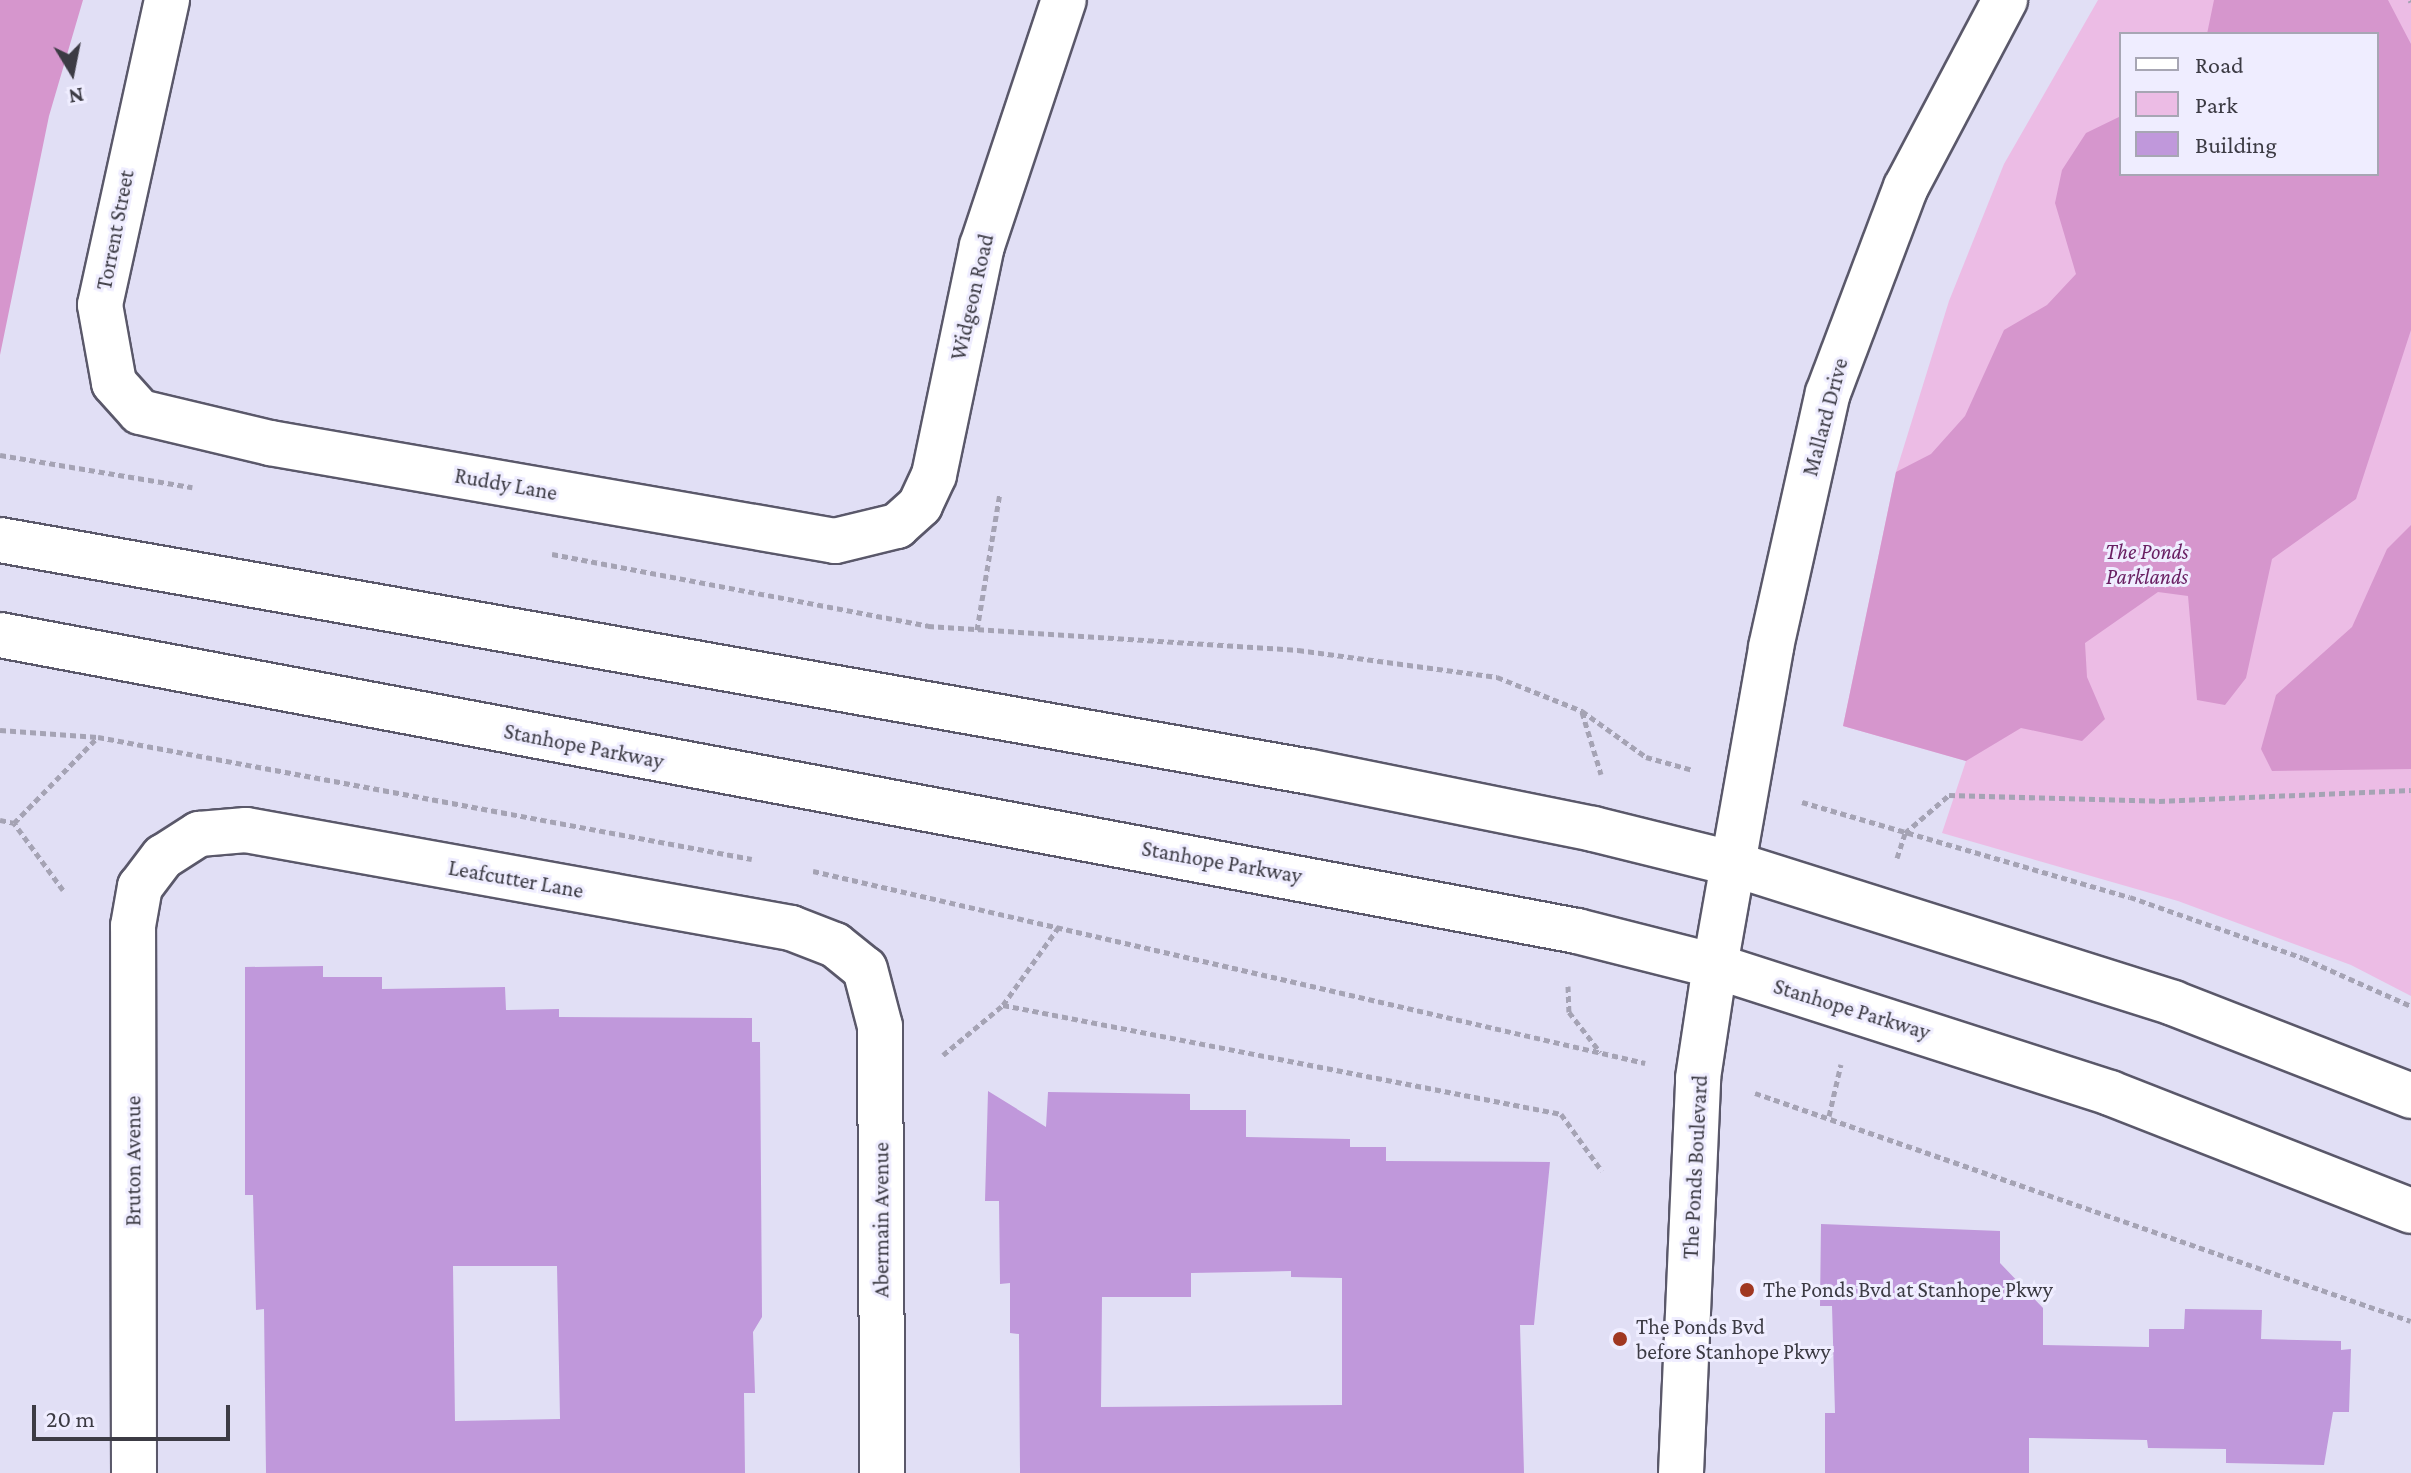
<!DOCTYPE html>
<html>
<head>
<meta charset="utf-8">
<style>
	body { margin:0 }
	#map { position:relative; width:2411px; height:1473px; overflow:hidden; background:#e1dff5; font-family:"Crimson Pro",serif }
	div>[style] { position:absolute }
	.green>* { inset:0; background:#ecbce5 }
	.forest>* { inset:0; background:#d696cd }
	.building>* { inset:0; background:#c098db }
	.path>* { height:5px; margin-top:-2.5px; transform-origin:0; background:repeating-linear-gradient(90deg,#a5a3b4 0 6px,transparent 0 10px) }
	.roads { filter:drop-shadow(2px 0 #5a586a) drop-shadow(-2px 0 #5a586a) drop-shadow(0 2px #5a586a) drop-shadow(0 -2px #5a586a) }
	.minor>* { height:44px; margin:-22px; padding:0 22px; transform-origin:22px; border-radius:22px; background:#fff }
	.tertiary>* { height:44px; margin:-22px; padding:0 22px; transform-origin:22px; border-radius:22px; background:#fff }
	.secondary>* { height:44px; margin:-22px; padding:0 22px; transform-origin:22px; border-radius:22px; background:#fff }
	.dots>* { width:22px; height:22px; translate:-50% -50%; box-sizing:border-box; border:4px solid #efedff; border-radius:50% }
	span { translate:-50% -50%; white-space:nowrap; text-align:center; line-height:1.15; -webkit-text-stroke:6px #efedff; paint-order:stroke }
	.street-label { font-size:22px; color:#3c3b44 }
	.park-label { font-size:22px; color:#681e62; font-style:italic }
	.poi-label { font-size:22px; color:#3c3b44 }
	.left { translate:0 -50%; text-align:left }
	.legend { position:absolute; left:2119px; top:32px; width:260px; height:144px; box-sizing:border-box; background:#efedff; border:2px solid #a7a6b4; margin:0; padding:10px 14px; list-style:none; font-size:24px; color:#3c3b44 }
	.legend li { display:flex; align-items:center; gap:16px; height:40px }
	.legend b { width:40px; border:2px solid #a7a6b4 }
	.north { position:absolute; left:32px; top:32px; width:80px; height:80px; -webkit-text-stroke:6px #efedff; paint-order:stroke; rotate:170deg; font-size:22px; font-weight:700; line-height:32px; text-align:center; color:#3c3b44 }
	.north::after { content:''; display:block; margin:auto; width:28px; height:36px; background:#3c3b44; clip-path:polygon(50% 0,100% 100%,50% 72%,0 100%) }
	.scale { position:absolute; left:32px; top:1405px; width:198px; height:36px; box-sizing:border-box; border:4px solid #3c3b44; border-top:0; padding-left:10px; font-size:24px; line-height:28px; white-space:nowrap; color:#3c3b44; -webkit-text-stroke:6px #efedff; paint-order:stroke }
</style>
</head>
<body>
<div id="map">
	<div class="green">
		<div style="clip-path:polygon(evenodd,2098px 0,2411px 0,2411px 996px,2351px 965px,2178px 901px,1942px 833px,1966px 761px,1843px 726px,1896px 472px,1949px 301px,2004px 164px,2098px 0,2121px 34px,2377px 34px,2377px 174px,2121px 174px,2121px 34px)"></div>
	</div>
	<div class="forest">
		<div style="clip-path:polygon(0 0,83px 0,49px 116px,0 355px)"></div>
		<div style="clip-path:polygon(2214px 0,2388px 0,2411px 44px,2411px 330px,2356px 499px,2272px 559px,2246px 678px,2225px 705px,2197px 700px,2188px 596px,2158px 592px,2085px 643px,2087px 677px,2105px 719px,2082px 741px,2021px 728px,1966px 761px,1843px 726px,1896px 472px,1931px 454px,1965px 416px,2004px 330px,2047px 305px,2076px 274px,2055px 203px,2062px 170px,2086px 133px,2121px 116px,2121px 174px,2377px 174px,2377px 34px,2207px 34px)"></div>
		<div style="clip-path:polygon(2411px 525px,2411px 769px,2272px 771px,2261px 749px,2276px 695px,2352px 627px,2387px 549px)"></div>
	</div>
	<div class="building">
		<div style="clip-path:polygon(evenodd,323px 966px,323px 977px,382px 977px,382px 989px,505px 987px,506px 1010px,559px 1009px,559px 1017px,752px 1018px,752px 1042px,760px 1042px,762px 1317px,753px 1332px,755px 1393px,744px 1393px,745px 1473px,266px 1473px,264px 1309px,256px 1310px,253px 1195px,245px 1195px,245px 967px,323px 966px,453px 1266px,557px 1266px,560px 1419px,455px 1421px,453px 1266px)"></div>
		<div style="clip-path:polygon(evenodd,988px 1091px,1046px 1127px,1048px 1092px,1190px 1094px,1190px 1110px,1246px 1110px,1246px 1137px,1350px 1139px,1350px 1147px,1386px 1147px,1386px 1161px,1550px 1162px,1534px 1325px,1520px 1325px,1524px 1473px,1020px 1473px,1019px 1334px,1010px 1333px,1010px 1283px,1000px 1284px,999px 1201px,985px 1201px,988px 1091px,1291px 1271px,1291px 1277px,1342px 1278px,1342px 1405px,1101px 1407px,1102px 1297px,1191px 1297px,1191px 1273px,1291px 1271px)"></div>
		<div style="clip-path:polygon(1821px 1224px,2000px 1231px,2000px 1263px,2043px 1308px,2043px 1345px,2149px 1347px,2149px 1329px,2184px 1329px,2185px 1309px,2262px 1310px,2261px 1339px,2341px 1341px,2341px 1350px,2351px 1349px,2349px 1412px,2333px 1412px,2324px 1465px,2226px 1463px,2226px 1449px,2148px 1448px,2147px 1440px,2029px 1438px,2029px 1473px,1825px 1473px,1825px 1413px,1835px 1413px,1832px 1306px,1820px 1306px)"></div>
	</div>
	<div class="path">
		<div style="left:2410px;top:0;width:2px;rotate:63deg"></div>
		<div style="left:0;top:455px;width:195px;rotate:9.5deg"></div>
		<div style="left:552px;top:554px;width:383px;rotate:10.8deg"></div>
		<div style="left:928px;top:626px;width:371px;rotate:3.7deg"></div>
		<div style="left:1298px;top:650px;width:201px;rotate:7.7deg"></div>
		<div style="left:1497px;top:677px;width:92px;rotate:21.8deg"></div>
		<div style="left:1582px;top:711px;width:79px;rotate:35.7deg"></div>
		<div style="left:1646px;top:757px;width:49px;rotate:15.5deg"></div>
		<div style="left:977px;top:630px;width:139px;rotate:-80.5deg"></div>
		<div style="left:1582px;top:712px;width:65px;rotate:73deg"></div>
		<div style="left:0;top:730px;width:98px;rotate:4.1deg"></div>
		<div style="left:98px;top:737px;width:665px;rotate:10.57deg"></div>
		<div style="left:1802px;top:802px;width:341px;rotate:16.2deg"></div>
		<div style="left:2130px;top:897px;width:183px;rotate:19.4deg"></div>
		<div style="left:2303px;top:958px;width:118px;rotate:24deg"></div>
		<div style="left:0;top:820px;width:14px;rotate:12deg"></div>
		<div style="left:1897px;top:858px;width:26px;rotate:-72deg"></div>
		<div style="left:1905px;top:833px;width:58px;rotate:-40.8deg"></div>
		<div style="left:1949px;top:795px;width:210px;rotate:1.6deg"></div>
		<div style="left:2159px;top:801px;width:252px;rotate:-2.5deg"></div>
		<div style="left:813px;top:871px;width:854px;rotate:12.99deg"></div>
		<div style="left:63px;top:890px;width:83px;rotate:-126.2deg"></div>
		<div style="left:14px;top:823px;width:120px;rotate:-45.7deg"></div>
		<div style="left:1568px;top:986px;width:26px;rotate:88deg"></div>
		<div style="left:1569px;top:1012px;width:51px;rotate:52.2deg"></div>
		<div style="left:1003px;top:1005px;width:98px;rotate:-54.5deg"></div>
		<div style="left:943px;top:1055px;width:78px;rotate:-39.8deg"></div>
		<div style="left:1003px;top:1005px;width:569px;rotate:11.05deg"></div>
		<div style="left:1561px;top:1114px;width:70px;rotate:54.3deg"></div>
		<div style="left:1755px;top:1093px;width:694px;rotate:19.17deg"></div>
		<div style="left:1829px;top:1116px;width:53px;rotate:-77deg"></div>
	</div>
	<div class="roads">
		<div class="minor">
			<div style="left:167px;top:0;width:312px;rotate:102.4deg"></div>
			<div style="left:100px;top:305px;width:79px;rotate:79.8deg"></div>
			<div style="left:114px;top:383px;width:39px;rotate:48deg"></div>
			<div style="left:140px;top:412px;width:134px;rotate:13.4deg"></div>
			<div style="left:270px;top:443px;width:573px;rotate:9.84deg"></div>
			<div style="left:835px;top:541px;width:64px;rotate:-13.6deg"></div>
			<div style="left:897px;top:526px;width:31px;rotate:-42deg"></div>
			<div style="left:920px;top:505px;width:33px;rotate:-65deg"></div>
			<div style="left:934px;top:475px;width:234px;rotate:-78.2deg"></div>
			<div style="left:982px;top:246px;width:259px;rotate:-71.6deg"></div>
			<div style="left:1715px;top:966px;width:324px;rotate:-80deg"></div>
			<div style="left:1771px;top:647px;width:260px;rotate:-77.4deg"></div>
			<div style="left:1828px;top:393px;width:220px;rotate:-69.3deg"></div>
			<div style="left:1906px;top:187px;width:212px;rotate:-62.1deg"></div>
			<div style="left:134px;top:1473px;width:547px;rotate:-90.1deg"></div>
			<div style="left:133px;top:926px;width:40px;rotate:-80deg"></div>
			<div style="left:140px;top:887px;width:38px;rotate:-53deg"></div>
			<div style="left:163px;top:857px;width:43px;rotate:-32.6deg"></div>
			<div style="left:199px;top:834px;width:47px;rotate:-4.9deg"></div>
			<div style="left:246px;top:830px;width:554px;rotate:10.19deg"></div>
			<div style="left:791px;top:928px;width:47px;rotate:21.1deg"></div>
			<div style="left:835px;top:945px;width:38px;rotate:39deg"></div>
			<div style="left:865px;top:969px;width:59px;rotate:75.3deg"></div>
			<div style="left:880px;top:1026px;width:447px;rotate:89.7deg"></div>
		</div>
		<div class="tertiary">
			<div style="left:1681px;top:1473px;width:395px;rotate:-87.5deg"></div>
			<div style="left:1698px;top:1078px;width:113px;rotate:-81.4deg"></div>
		</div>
		<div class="secondary">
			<div style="left:0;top:540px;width:1331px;rotate:10.04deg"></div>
			<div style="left:1311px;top:772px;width:288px;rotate:11.4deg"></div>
			<div style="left:1593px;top:829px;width:141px;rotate:13.9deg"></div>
			<div style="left:1730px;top:863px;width:465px;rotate:17.5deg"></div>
			<div style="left:2173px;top:1003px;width:256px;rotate:21.3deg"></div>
			<div style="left:0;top:635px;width:1605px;rotate:10.63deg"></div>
			<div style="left:1577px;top:931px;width:142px;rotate:14.2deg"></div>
			<div style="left:1715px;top:966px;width:415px;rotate:17.8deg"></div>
			<div style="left:2110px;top:1093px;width:323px;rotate:21.4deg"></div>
		</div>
	</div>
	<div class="dots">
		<div style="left:1747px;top:1290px;background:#a03721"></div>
		<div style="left:1620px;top:1339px;background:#a03721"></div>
	</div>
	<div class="street-label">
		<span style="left:115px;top:230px;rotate:-79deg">Torrent Street</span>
		<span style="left:972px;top:297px;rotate:-77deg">Widgeon Road</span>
		<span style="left:1825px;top:417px;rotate:-75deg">Mallard Drive</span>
		<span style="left:506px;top:484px;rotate:10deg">Ruddy Lane</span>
		<span style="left:584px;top:746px;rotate:11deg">Stanhope Parkway</span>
		<span style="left:1222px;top:862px;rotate:10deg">Stanhope Parkway</span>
		<span style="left:516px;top:879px;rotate:10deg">Leafcutter Lane</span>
		<span style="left:1852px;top:1009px;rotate:17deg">Stanhope Parkway</span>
		<span style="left:133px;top:1161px;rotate:-90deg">Bruton Avenue</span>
		<span style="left:1695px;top:1167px;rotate:-87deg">The Ponds Boulevard</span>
		<span style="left:881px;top:1220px;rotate:-90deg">Abermain Avenue</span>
	</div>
	<div class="park-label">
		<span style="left:2147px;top:564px">The Ponds<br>Parklands</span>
	</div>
	<div class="poi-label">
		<span class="left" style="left:1763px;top:1290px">The Ponds Bvd at Stanhope Pkwy</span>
		<span class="left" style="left:1636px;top:1339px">The Ponds Bvd<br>before Stanhope Pkwy</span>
	</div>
	<ul class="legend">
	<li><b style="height:10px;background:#fff"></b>Road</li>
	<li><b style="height:22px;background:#ecbce5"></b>Park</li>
	<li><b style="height:22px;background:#c098db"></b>Building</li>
	</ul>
	<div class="north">N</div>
	<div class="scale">20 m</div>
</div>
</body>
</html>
